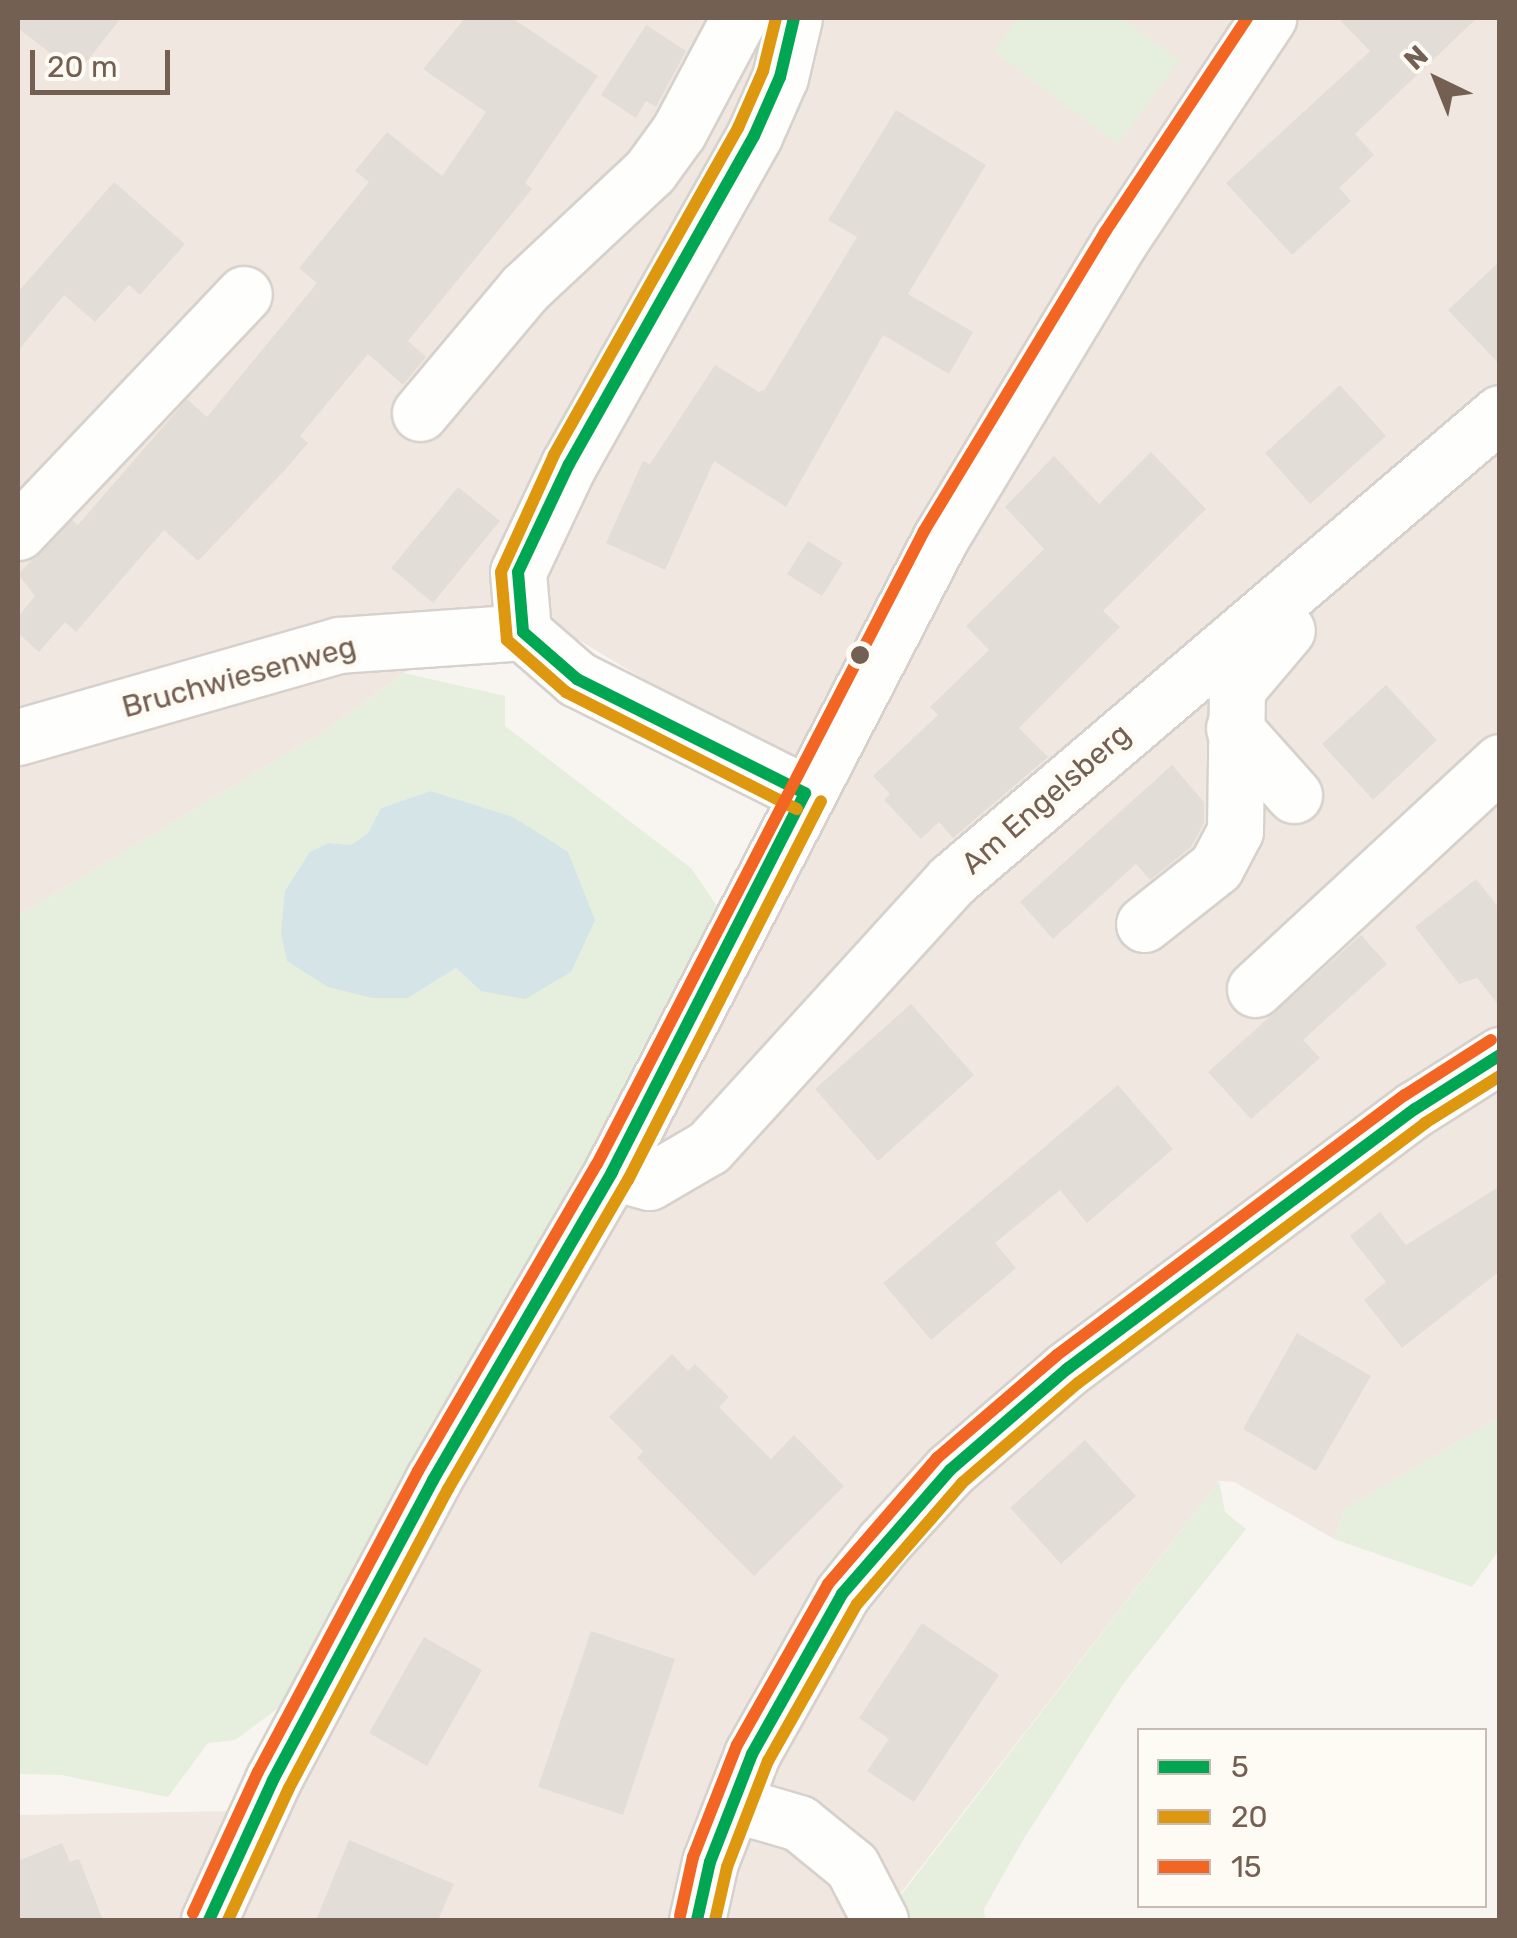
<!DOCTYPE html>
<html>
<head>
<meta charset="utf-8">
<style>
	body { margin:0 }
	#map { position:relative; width:1517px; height:1938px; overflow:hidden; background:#f8f5f1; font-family:Rubik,sans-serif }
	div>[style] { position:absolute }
	.residential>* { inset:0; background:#f0e8e0 }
	.green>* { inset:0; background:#e6eedd }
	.water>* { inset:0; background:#d4e4e7 }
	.building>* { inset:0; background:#e3ddd7 }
	.roads { filter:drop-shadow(2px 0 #d6d1cc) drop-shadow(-2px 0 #d6d1cc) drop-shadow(0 2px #d6d1cc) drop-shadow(0 -2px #d6d1cc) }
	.minor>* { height:55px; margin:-27.5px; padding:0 27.5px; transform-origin:27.5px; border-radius:27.5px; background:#fefefd }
	.bus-1>* { height:12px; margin:-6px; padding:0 6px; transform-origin:6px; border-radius:6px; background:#00a651 }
	.bus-2>* { height:12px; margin:-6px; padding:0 6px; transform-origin:6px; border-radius:6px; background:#dd9810 }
	.bus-3>* { height:12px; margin:-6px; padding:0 6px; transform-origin:6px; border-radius:6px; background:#f26522 }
	.dots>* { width:28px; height:28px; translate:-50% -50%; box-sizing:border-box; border:5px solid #fefaf4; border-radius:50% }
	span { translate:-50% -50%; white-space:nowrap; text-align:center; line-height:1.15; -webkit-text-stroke:10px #fefaf4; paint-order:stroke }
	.street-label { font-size:30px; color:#746052 }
	.frame { position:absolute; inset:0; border:20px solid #746052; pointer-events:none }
	.legend { position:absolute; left:1137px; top:1728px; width:350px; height:180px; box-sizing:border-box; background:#fefaf4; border:2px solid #c7bcb3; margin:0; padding:12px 18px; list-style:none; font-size:30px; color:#746052 }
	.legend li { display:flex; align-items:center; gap:20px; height:50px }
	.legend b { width:50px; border:2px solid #c7bcb3 }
	.north { position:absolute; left:1387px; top:30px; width:100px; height:100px; -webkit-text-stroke:8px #fefaf4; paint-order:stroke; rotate:317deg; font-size:28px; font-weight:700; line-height:40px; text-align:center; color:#746052 }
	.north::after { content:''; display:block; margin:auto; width:35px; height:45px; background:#746052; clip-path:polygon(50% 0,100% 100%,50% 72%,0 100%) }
	.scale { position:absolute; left:30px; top:50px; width:140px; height:45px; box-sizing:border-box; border:5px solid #746052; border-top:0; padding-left:12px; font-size:30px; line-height:35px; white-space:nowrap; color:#746052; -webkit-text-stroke:8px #fefaf4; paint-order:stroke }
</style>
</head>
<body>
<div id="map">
	<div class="residential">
		<div style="clip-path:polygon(18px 18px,1499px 18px,1499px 1418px,1345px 1509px,1334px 1539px,1234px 1482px,1219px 1481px,880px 1920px,18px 1920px,18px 1815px,285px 1810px,834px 794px,577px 639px,455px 635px,328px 729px,18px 916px)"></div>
	</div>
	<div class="green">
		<div style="clip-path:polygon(1019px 18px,1122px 18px,1180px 61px,1118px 144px,994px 52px)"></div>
		<div style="clip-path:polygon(evenodd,404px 673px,505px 696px,505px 726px,691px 868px,717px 906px,592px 1155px,285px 1703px,235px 1740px,208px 1743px,168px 1797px,61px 1775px,18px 1774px,18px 916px,328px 729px,404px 673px,431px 791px,513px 817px,481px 991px,456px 968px,408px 998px,329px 843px,351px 845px,368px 833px,381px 808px,431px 791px)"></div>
		<div style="clip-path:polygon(1499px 1418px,1499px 1550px,1472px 1587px,1334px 1539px,1345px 1509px)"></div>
		<div style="clip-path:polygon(1219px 1481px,1225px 1512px,1246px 1529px,1123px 1684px,1023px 1840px,984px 1909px,985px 1920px,901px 1920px,898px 1899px)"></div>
	</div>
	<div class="water">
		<div style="clip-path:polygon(431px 791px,513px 817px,568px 852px,595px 920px,571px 972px,525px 999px,481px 991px,456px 968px,408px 998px,372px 998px,328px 987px,287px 961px,281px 933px,285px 891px,310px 852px,329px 843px,351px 845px,368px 833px,381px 808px)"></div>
	</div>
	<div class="building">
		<div style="clip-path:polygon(18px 18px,121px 18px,77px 74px,18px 28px)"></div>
		<div style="clip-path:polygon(465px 18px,512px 18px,598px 76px,525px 183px,532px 189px,408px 341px,426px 357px,403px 385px,368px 354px,300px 436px,308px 443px,285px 470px,198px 561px,164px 530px,76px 632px,65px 622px,39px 652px,18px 633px,18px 617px,35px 596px,18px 574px,72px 520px,78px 525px,187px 399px,207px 417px,317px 283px,299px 268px,369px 182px,355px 171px,387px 132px,442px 176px,486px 112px,423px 69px)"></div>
		<div style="clip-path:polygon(1338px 18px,1477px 18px,1355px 134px,1374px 155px,1339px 188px,1351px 201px,1292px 255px,1226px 183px,1370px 51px)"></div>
		<div style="clip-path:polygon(646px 25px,686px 51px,656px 107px,646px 101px,636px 118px,601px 95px)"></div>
		<div style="clip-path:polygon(896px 110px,986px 165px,908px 294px,973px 332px,949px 374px,883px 335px,786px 507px,714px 461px,665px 570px,606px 543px,643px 461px,650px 464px,715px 365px,759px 392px,765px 389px,857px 237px,828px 220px)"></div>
		<div style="clip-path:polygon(114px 182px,185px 244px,140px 295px,129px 285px,95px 322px,64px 295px,18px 351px,18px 292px)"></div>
		<div style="clip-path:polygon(1500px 261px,1500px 365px,1448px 310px)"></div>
		<div style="clip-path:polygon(1340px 385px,1386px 436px,1310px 504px,1265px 453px)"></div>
		<div style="clip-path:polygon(1151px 452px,1206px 509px,1103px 611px,1120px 627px,1019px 728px,1048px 757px,953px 838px,939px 822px,921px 839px,884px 800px,890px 794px,873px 776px,938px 715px,930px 707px,989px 650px,966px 626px,1044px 549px,1005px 507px,1054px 456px,1099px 504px)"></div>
		<div style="clip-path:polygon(458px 487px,500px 521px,433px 603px,391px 568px)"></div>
		<div style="clip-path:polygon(808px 541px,843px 563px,822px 596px,787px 574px)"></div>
		<div style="clip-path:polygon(1386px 685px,1437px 740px,1373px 800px,1322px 744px)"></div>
		<div style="clip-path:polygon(1172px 765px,1204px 802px,1204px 823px,1191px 847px,1150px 880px,1136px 864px,1053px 939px,1020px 902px)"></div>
		<div style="clip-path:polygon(1476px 879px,1500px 909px,1500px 1007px,1477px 978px,1459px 984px,1415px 927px)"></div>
		<div style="clip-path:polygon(1361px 935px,1387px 964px,1303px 1040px,1320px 1058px,1251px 1119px,1208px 1072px)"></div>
		<div style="clip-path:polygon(911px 1004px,974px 1075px,878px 1161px,815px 1089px)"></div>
		<div style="clip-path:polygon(1118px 1085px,1173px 1149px,1087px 1223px,1060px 1190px,995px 1243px,1016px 1268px,931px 1340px,883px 1283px)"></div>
		<div style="clip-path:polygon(1500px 1186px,1500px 1271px,1402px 1348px,1364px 1300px,1386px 1282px,1350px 1236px,1380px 1212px,1406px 1245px)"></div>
		<div style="clip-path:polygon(1297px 1333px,1371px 1376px,1316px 1471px,1243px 1429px)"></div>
		<div style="clip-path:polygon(672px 1354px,688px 1371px,695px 1364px,729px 1397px,719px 1407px,771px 1459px,794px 1435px,844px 1486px,754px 1576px,637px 1458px,643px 1451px,609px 1417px)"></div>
		<div style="clip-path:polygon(1085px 1440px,1136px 1496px,1061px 1564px,1010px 1508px)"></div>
		<div style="clip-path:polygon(922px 1623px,999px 1675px,914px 1802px,867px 1771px,889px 1739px,859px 1718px)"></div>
		<div style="clip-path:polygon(591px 1631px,675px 1659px,623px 1815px,538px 1787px)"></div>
		<div style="clip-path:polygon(424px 1637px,482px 1670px,427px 1766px,369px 1733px)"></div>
		<div style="clip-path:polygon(349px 1840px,454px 1884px,438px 1920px,316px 1920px)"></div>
		<div style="clip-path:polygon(62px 1843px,70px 1862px,79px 1859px,103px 1920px,18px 1920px,18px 1861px)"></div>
	</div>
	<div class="roads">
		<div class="minor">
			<div style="left:794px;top:18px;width:61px;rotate:103.3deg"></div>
			<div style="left:780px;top:77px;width:64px;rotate:113.8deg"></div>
			<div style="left:754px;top:136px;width:377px;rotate:119.4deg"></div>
			<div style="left:569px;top:464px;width:119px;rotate:115.3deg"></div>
			<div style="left:518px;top:572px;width:60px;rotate:85.2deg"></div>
			<div style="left:523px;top:632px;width:72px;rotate:41deg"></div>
			<div style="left:577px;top:679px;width:255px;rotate:26.6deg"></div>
			<div style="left:420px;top:413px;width:162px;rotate:-50deg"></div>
			<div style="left:524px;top:289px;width:173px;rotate:-43.1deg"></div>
			<div style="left:650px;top:171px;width:49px;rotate:-54.1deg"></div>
			<div style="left:679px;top:131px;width:128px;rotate:-62deg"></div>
			<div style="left:18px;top:532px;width:328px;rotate:-46.5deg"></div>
			<div style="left:1234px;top:728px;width:90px;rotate:48.2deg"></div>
			<div style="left:18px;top:737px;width:334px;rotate:-16deg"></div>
			<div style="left:339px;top:645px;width:184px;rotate:-4deg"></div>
			<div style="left:1144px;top:924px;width:92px;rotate:-38.4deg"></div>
			<div style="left:1216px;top:867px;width:41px;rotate:-62.2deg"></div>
			<div style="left:1235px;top:831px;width:142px;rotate:-89.2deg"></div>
			<div style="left:1237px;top:689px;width:77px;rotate:-49.7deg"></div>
			<div style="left:1255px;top:989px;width:334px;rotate:-42.8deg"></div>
			<div style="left:612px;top:1172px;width:38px;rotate:15deg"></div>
			<div style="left:649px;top:1182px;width:69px;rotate:-30.3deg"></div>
			<div style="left:709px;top:1147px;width:360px;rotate:-47.7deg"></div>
			<div style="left:951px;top:881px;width:721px;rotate:-40.45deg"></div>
			<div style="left:734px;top:1804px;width:68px;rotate:16.3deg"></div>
			<div style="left:799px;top:1823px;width:68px;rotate:39.1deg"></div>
			<div style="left:852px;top:1866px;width:61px;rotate:62.6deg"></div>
			<div style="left:209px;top:1920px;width:154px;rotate:-65.4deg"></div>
			<div style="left:273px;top:1780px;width:340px;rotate:-61.9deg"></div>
			<div style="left:433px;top:1480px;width:356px;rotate:-59.8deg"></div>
			<div style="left:612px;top:1172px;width:713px;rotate:-62.61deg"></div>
			<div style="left:940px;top:539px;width:348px;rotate:-58.9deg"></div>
			<div style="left:1120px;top:241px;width:268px;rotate:-56.4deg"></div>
			<div style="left:697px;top:1920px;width:59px;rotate:-77.4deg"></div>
			<div style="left:710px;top:1862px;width:116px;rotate:-68.7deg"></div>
			<div style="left:752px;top:1754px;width:184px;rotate:-60.6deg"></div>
			<div style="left:842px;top:1594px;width:67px;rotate:-51.1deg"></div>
			<div style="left:884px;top:1542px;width:98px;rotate:-47.5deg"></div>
			<div style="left:950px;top:1470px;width:155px;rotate:-40.8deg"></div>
			<div style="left:1067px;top:1369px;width:434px;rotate:-36.8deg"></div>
			<div style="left:1415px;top:1109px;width:101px;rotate:-32.4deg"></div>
		</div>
	</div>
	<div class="bus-1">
		<div style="left:794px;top:18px;width:61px;rotate:103.3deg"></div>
		<div style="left:780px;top:77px;width:64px;rotate:113.8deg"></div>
		<div style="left:754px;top:136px;width:377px;rotate:119.4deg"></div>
		<div style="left:569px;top:464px;width:119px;rotate:115.3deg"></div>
		<div style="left:518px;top:572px;width:60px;rotate:85.2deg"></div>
		<div style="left:523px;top:632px;width:72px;rotate:41deg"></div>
		<div style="left:577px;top:679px;width:255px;rotate:26.6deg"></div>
		<div style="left:209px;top:1920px;width:154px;rotate:-65.4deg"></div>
		<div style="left:273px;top:1780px;width:340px;rotate:-61.9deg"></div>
		<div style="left:433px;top:1480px;width:356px;rotate:-59.8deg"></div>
		<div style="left:612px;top:1172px;width:425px;rotate:-63deg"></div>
		<div style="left:697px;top:1920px;width:59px;rotate:-77.4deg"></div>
		<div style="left:710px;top:1862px;width:116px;rotate:-68.7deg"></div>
		<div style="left:752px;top:1754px;width:184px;rotate:-60.6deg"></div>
		<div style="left:842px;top:1594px;width:164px;rotate:-48.9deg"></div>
		<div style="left:950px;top:1470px;width:155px;rotate:-40.8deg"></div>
		<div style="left:1067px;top:1369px;width:434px;rotate:-36.8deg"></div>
		<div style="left:1415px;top:1109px;width:101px;rotate:-32.4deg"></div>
	</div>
	<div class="bus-2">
		<div style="left:776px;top:18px;width:55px;rotate:103.8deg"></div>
		<div style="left:763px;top:71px;width:62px;rotate:113.7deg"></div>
		<div style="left:738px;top:128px;width:375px;rotate:119.4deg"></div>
		<div style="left:554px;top:455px;width:128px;rotate:114.4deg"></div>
		<div style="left:501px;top:572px;width:68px;rotate:85deg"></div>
		<div style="left:507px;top:640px;width:79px;rotate:41.4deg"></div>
		<div style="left:566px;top:692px;width:259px;rotate:26.9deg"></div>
		<div style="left:228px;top:1920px;width:145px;rotate:-65.2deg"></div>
		<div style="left:289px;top:1788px;width:339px;rotate:-62deg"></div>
		<div style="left:448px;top:1489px;width:358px;rotate:-59.8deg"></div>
		<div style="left:628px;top:1180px;width:425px;rotate:-63deg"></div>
		<div style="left:715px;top:1920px;width:54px;rotate:-77.2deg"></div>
		<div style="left:727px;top:1867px;width:114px;rotate:-68.9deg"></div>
		<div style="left:768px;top:1761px;width:180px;rotate:-60.5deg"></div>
		<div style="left:857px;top:1604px;width:160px;rotate:-49deg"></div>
		<div style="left:962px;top:1483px;width:153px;rotate:-40.8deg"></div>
		<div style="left:1078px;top:1383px;width:434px;rotate:-36.8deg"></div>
		<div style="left:1425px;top:1123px;width:89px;rotate:-32.1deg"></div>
	</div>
	<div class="bus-3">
		<div style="left:193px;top:1913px;width:155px;rotate:-65.3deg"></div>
		<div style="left:258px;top:1772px;width:341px;rotate:-62deg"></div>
		<div style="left:418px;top:1471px;width:355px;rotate:-59.8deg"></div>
		<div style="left:597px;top:1164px;width:712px;rotate:-62.68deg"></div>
		<div style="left:924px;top:531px;width:350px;rotate:-58.8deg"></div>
		<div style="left:1105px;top:232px;width:257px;rotate:-56.4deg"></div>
		<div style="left:680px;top:1916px;width:60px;rotate:-77.6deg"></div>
		<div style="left:693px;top:1857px;width:120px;rotate:-68.6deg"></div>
		<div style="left:737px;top:1745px;width:185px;rotate:-60.5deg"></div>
		<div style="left:828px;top:1584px;width:167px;rotate:-49.1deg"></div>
		<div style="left:937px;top:1458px;width:158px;rotate:-40.6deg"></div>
		<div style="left:1057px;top:1355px;width:434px;rotate:-36.8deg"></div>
		<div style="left:1405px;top:1095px;width:102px;rotate:-32.6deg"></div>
	</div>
	<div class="dots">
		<div style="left:860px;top:655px;background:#746052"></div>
	</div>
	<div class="street-label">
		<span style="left:239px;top:677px;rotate:-15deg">Bruchwiesenweg</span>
		<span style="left:1046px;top:799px;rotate:-41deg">Am Engelsberg</span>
	</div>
	<div class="frame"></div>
	<ul class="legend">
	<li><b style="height:12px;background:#00a651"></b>5</li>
	<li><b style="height:12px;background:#dd9810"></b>20</li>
	<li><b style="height:12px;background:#f26522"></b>15</li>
	</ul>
	<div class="north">N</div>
	<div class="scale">20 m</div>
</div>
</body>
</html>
